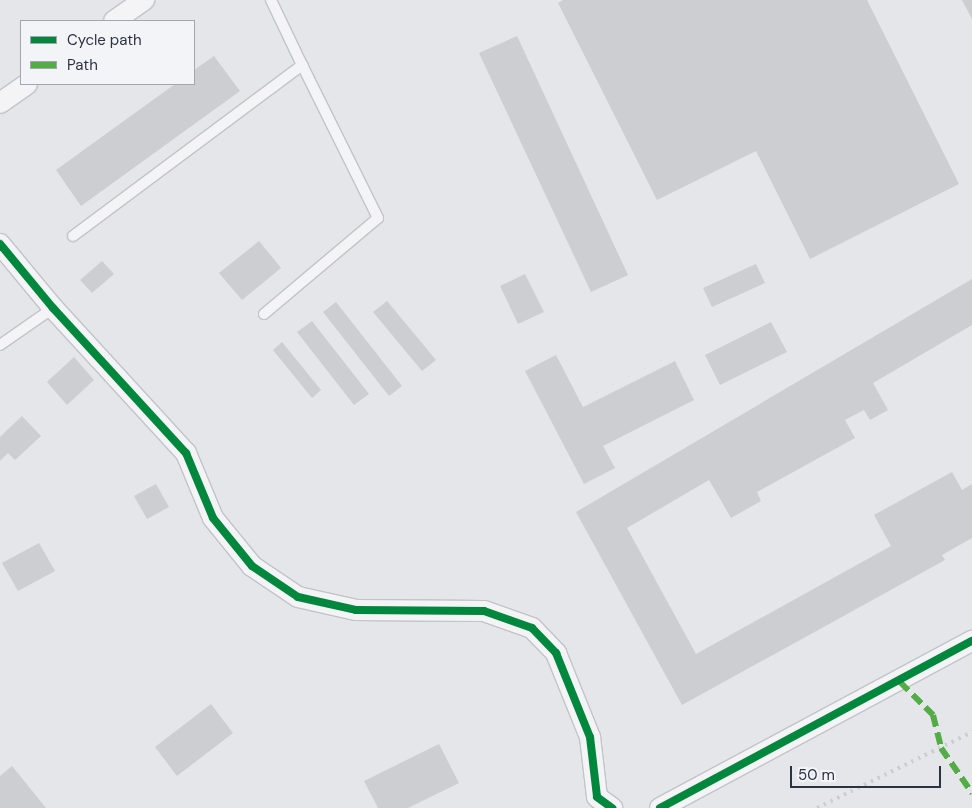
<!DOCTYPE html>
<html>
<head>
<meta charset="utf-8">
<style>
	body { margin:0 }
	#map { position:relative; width:972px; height:808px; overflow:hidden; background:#e4e6e9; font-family:"DM Sans",sans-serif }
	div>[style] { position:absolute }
	.building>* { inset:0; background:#ccced1 }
	.roads { filter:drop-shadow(1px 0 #c2c4c7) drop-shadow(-1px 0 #c2c4c7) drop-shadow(0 1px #c2c4c7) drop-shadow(0 -1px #c2c4c7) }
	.lane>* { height:10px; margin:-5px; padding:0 5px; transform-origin:5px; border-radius:5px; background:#f4f4f6 }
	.street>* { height:20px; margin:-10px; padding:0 10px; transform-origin:10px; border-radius:10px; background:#f4f4f6 }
	.rail>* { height:4px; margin-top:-2px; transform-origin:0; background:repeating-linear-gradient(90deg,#cdced1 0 2.5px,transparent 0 7.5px) }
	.quiet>* { height:6px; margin-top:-3px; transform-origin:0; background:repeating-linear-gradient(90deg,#54ac46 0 12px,transparent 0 18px) }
	.cycleway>* { height:8px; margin:-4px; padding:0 4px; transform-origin:4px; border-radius:4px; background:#00873e }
	span { translate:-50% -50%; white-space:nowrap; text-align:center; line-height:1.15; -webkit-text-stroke:4.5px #f3f4f8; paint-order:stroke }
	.legend { position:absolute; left:20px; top:20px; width:175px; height:65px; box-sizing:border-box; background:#f3f4f8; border:1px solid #a3a6af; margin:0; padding:6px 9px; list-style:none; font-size:15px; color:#2b3242 }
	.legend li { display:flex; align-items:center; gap:10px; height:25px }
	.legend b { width:25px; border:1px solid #a3a6af }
	.scale { position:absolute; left:790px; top:766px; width:151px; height:22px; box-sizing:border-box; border:2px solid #2b3242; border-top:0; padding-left:6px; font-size:15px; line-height:18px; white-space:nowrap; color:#2b3242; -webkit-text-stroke:4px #f3f4f8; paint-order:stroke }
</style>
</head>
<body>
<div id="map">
	<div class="building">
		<div style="clip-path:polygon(563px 0,867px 0,959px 184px,810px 259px,756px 151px,657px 200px,558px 3px)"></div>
		<div style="clip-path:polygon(962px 0,972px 0,972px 19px)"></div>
		<div style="clip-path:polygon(517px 36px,628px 275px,591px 292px,479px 53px)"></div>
		<div style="clip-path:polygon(214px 56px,240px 91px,81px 206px,56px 170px,175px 84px,194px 84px,194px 70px)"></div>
		<div style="clip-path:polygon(259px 241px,281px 268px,242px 300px,219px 273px)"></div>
		<div style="clip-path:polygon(102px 261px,114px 274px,92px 293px,80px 280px)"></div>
		<div style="clip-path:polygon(756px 264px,765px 283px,712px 307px,703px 288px)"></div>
		<div style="clip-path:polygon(525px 274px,544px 312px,518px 324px,500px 286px)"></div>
		<div style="clip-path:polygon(972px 279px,972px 325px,873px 383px,888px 410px,870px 420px,864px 410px,845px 420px,855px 438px,757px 492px,761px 501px,731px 518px,709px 480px,627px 528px,696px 654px,891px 546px,874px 515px,952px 472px,962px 490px,972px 484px,972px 538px,942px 555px,945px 560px,682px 705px,576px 512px)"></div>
		<div style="clip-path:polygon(387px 301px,436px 360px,422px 371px,373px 312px)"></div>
		<div style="clip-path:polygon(336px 302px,402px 386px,389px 396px,323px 312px)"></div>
		<div style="clip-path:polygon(312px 321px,369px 394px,354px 405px,297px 332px)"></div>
		<div style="clip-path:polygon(771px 322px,787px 352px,720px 385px,705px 355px)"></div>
		<div style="clip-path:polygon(282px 342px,321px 390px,312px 398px,273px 350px)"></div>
		<div style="clip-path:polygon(556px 355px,583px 407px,675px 361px,694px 400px,603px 446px,615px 468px,584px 484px,525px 371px)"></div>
		<div style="clip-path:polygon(74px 357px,94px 380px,67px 405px,47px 382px)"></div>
		<div style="clip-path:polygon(22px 416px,41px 436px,15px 460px,8px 453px,0 461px,0 437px)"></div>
		<div style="clip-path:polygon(156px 484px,169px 507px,147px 519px,134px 496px)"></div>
		<div style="clip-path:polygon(39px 543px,55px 571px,18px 591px,2px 563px)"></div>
		<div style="clip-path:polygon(211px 704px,233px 733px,177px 776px,155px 747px)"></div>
		<div style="clip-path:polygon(439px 744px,459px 783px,408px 808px,378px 808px,364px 781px)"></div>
		<div style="clip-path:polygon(12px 766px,46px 808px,0 808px,0 776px)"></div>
	</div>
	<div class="roads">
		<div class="lane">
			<div style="left:73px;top:236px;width:286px;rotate:-36.7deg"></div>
			<div style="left:302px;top:65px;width:72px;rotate:-115.5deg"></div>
			<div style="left:264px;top:314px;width:149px;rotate:-40.1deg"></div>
			<div style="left:378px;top:218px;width:171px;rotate:-116.4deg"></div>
			<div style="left:0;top:345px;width:65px;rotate:-34.9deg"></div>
		</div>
		<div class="street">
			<div style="left:114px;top:21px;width:37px;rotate:-35deg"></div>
			<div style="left:0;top:103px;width:33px;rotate:-35deg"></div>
			<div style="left:0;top:244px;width:83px;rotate:50.4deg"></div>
			<div style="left:53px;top:308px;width:197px;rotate:47.5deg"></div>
			<div style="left:186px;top:453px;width:70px;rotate:67.4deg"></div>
			<div style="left:213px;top:518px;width:62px;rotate:50.9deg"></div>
			<div style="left:252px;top:566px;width:55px;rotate:34deg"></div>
			<div style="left:298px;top:597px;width:59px;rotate:12.6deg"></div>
			<div style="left:356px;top:610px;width:128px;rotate:0.4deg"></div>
			<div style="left:484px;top:611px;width:51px;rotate:19.5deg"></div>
			<div style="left:532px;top:628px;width:35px;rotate:46deg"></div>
			<div style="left:556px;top:653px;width:91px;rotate:68deg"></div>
			<div style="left:590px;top:737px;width:60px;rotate:83.3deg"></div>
			<div style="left:597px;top:797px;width:19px;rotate:36deg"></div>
			<div style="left:660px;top:808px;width:354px;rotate:-28.2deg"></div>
		</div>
	</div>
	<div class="rail">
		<div style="left:817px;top:808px;width:173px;rotate:-26.1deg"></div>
	</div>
	<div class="quiet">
		<div style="left:900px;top:682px;width:47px;rotate:45deg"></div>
		<div style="left:933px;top:715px;width:34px;rotate:76deg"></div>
		<div style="left:941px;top:748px;width:55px;rotate:55.4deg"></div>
	</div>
	<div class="cycleway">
		<div style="left:0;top:244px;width:83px;rotate:50.4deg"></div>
		<div style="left:53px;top:308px;width:197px;rotate:47.5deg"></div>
		<div style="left:186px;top:453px;width:70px;rotate:67.4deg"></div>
		<div style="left:213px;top:518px;width:62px;rotate:50.9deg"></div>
		<div style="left:252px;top:566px;width:55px;rotate:34deg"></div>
		<div style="left:298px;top:597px;width:59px;rotate:12.6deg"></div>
		<div style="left:356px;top:610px;width:128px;rotate:0.4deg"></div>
		<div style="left:484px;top:611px;width:51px;rotate:19.5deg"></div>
		<div style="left:532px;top:628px;width:35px;rotate:46deg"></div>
		<div style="left:556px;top:653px;width:91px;rotate:68deg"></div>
		<div style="left:590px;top:737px;width:60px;rotate:83.3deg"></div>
		<div style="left:597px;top:797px;width:19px;rotate:36deg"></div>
		<div style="left:660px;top:808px;width:354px;rotate:-28.2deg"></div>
	</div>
	<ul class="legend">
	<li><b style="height:6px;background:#00873e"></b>Cycle path</li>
	<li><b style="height:6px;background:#54ac46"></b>Path</li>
	</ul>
	<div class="scale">50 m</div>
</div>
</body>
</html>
